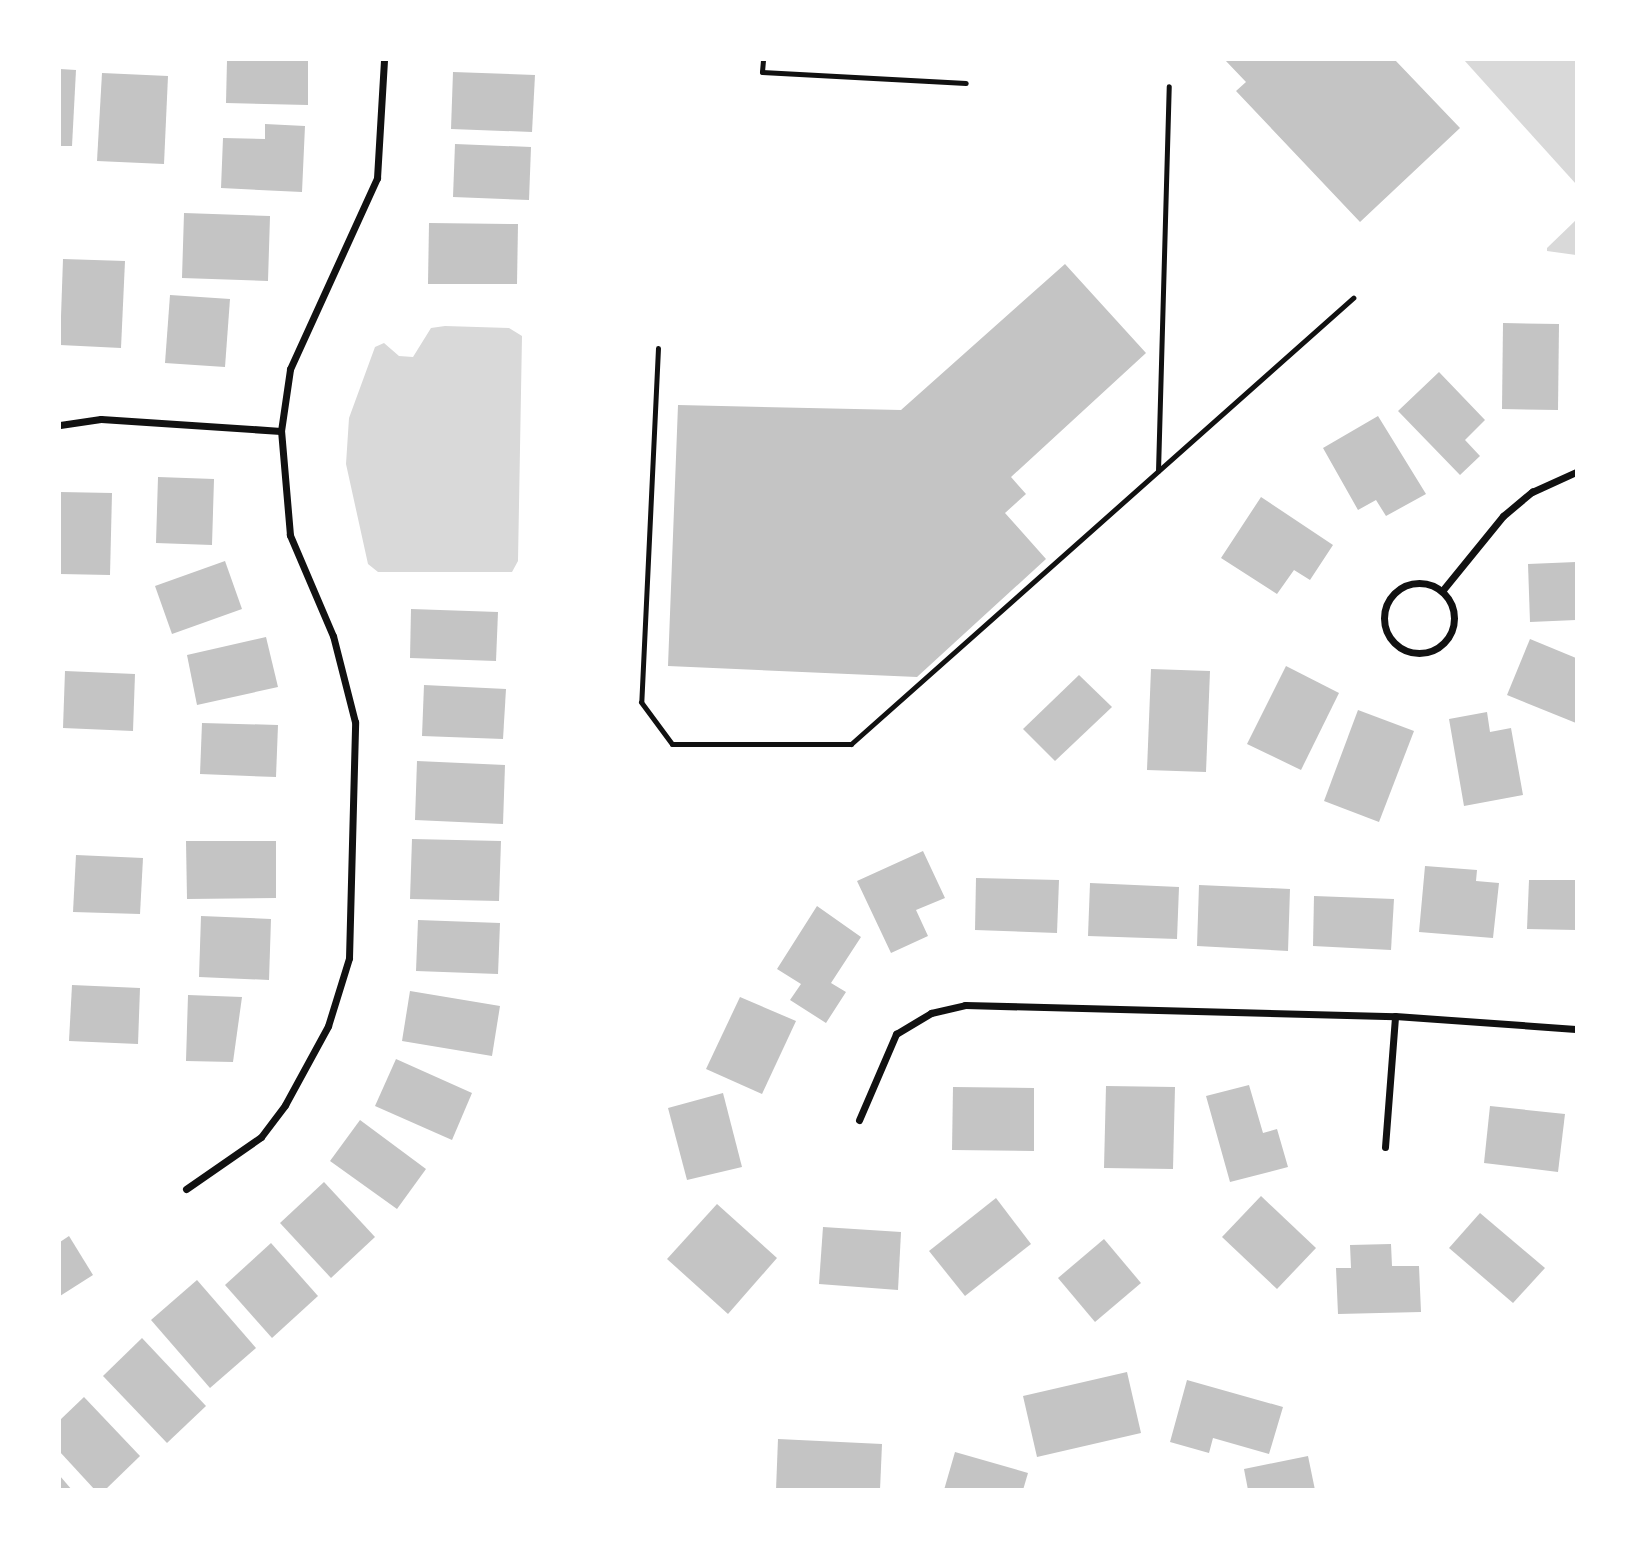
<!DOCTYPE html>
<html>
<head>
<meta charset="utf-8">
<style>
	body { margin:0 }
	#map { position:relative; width:1636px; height:1549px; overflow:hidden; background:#fff; font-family:Figtree,sans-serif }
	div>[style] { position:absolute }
	.water>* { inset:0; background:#d9d9d9 }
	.building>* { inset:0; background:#c4c4c4 }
	.service>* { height:5px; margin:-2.5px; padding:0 2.5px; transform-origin:2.5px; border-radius:2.5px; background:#111 }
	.minor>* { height:7px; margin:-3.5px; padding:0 3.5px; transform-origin:3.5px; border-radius:3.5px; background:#111 }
	.minor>.ring { margin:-3.5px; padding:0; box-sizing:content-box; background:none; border:7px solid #111; border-radius:50% }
	span { translate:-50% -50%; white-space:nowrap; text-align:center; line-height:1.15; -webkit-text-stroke:7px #fff; paint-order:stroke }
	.frame { position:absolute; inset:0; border:61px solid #fff; pointer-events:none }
</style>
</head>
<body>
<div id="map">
	<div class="water">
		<div style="clip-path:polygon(1464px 60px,1576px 60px,1576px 184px)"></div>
		<div style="clip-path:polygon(1576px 220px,1576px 255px,1547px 251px,1547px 248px)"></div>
		<div style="clip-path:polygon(445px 326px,509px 328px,522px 336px,518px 561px,512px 572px,378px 572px,368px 564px,346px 464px,349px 418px,375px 347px,384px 343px,399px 356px,413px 357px,431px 328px)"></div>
	</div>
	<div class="building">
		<div style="clip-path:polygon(227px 60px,308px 60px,308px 105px,226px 103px)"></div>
		<div style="clip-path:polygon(1225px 60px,1395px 60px,1460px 128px,1360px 222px,1236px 91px,1246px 82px)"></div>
		<div style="clip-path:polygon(60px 69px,76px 70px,72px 146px,60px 146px)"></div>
		<div style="clip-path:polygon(453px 72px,535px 75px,532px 132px,451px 129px)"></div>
		<div style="clip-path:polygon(102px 73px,168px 76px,164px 164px,97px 161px)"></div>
		<div style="clip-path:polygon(265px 124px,305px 126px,302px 192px,221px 188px,223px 138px,265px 139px)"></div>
		<div style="clip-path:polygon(455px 144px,531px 147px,529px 200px,453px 197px)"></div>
		<div style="clip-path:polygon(184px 213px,270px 216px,268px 281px,182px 278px)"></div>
		<div style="clip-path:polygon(429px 223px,518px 224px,517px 284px,428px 284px)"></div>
		<div style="clip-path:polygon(63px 259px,125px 261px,121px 348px,60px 345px)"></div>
		<div style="clip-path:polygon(1065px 264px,1146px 353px,1011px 477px,1026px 494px,1005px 513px,1046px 559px,917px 677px,668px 666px,678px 405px,901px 410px)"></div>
		<div style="clip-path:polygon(170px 295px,230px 299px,225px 367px,165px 363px)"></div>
		<div style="clip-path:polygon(1503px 323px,1559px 324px,1558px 410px,1502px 409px)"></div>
		<div style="clip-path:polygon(1439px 372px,1485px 420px,1465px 440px,1480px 456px,1460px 475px,1398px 411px)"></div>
		<div style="clip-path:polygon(1378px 416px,1426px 494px,1386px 516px,1376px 500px,1358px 510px,1323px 448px)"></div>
		<div style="clip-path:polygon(158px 477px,214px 479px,212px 545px,156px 543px)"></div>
		<div style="clip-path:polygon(60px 492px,112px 493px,110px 575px,60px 574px)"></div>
		<div style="clip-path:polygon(1261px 497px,1333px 545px,1310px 580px,1294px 570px,1277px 594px,1221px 558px)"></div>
		<div style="clip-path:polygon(225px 561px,242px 609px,172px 634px,155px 586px)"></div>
		<div style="clip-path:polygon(1576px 562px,1576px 620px,1530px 622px,1528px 564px)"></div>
		<div style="clip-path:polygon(411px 609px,498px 612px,496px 661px,410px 658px)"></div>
		<div style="clip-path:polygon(266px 637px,278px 687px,197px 705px,187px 655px)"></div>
		<div style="clip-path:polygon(1530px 639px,1576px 658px,1576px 723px,1507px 695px)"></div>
		<div style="clip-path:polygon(1286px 666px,1339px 693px,1301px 770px,1247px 744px)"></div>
		<div style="clip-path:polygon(1151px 669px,1210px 671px,1206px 772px,1147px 770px)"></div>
		<div style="clip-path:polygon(65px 671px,135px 674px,133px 731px,63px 728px)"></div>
		<div style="clip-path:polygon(1079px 675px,1112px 707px,1055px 761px,1023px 729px)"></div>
		<div style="clip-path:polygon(424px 685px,506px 689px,503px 739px,422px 736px)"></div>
		<div style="clip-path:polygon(1358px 710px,1414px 731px,1379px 822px,1324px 801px)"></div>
		<div style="clip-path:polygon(1487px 712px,1490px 732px,1511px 728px,1523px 795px,1464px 806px,1449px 719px)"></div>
		<div style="clip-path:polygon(202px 723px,278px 725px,276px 777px,200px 774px)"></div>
		<div style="clip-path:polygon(417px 761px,505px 765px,503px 824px,415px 820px)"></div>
		<div style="clip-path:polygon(412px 839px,501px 841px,499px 901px,410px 899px)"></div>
		<div style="clip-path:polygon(186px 841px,276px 841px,276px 898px,187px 899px)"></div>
		<div style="clip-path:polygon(923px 851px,945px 898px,916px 910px,928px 936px,891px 953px,857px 881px)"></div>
		<div style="clip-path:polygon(76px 855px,143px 858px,140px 914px,73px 912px)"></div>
		<div style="clip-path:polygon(1425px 866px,1477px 870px,1476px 881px,1499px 883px,1493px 938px,1419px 932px)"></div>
		<div style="clip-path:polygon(976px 878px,1059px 880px,1057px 933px,975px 930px)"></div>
		<div style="clip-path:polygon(1529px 880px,1576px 880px,1576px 930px,1527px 929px)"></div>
		<div style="clip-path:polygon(1090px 883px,1179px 887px,1177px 939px,1088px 936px)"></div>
		<div style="clip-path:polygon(1199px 885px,1290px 889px,1288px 951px,1197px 946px)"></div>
		<div style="clip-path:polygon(1314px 896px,1394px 899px,1391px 950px,1313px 946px)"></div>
		<div style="clip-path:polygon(817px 906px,861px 937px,831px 983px,846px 992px,826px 1023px,790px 1000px,801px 984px,777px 969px)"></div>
		<div style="clip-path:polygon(201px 916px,271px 919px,269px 980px,199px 977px)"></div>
		<div style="clip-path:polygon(418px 920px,500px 923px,498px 974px,416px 971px)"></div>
		<div style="clip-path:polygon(72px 985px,140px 988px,138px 1044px,69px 1041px)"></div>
		<div style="clip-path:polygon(410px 991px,500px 1006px,492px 1056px,402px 1041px)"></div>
		<div style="clip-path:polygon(188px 995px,242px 997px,233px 1062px,186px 1061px)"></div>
		<div style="clip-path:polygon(740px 997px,796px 1021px,762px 1094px,706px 1069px)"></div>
		<div style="clip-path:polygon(396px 1059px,472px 1093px,452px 1140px,375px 1106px)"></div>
		<div style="clip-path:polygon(1249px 1085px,1263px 1133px,1277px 1129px,1288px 1167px,1230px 1182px,1206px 1096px)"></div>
		<div style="clip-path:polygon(1106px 1086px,1175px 1087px,1173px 1169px,1104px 1168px)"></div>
		<div style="clip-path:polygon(953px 1087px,1034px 1088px,1034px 1151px,952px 1150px)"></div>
		<div style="clip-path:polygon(723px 1093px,742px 1167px,687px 1180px,668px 1108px)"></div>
		<div style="clip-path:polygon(1490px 1106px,1565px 1114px,1558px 1172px,1484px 1163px)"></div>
		<div style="clip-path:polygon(360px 1120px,426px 1169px,397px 1209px,330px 1161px)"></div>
		<div style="clip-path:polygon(324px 1182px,375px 1237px,331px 1278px,280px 1223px)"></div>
		<div style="clip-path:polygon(1261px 1196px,1316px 1248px,1277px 1289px,1222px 1237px)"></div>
		<div style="clip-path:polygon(996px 1198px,1031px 1244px,965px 1296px,929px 1251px)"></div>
		<div style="clip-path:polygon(717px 1204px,777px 1258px,728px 1314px,667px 1259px)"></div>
		<div style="clip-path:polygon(1480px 1213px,1545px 1268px,1513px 1303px,1449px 1248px)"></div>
		<div style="clip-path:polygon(823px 1227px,901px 1232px,898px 1290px,819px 1284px)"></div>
		<div style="clip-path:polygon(69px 1236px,93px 1275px,60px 1296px,60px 1242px)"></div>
		<div style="clip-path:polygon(1104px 1239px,1141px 1283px,1095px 1322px,1058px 1278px)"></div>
		<div style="clip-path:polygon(271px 1243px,318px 1296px,272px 1338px,225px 1285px)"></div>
		<div style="clip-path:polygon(1391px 1244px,1392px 1266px,1419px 1266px,1421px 1312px,1338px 1314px,1336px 1268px,1351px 1268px,1350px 1245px)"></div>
		<div style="clip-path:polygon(197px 1280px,256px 1348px,210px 1388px,151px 1320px)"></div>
		<div style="clip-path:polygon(142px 1338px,206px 1406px,167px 1443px,103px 1376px)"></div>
		<div style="clip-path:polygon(1127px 1372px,1141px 1433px,1037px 1457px,1023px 1396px)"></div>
		<div style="clip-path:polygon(1187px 1380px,1283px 1407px,1269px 1454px,1213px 1438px,1209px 1453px,1170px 1442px)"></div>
		<div style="clip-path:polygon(84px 1397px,140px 1456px,105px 1490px,95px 1490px,60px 1452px,60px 1420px)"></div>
		<div style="clip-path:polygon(778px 1439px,882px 1444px,880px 1490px,776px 1490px)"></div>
		<div style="clip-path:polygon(955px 1452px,1028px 1473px,1023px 1490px,944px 1490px)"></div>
		<div style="clip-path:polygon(1308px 1456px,1315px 1490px,1248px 1490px,1244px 1469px)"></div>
		<div style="clip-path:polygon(60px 1476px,72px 1490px,60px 1490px)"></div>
	</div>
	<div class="service">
		<div style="left:763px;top:60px;width:12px;rotate:95deg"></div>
		<div style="left:762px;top:72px;width:204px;rotate:3.1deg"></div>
		<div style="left:658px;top:348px;width:354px;rotate:92.7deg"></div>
		<div style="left:641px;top:702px;width:52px;rotate:53.6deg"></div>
		<div style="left:672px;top:744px;width:179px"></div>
		<div style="left:851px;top:744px;width:672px;rotate:-41.62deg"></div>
		<div style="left:1158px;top:471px;width:385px;rotate:-88.4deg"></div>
	</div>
	<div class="minor">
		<div style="left:60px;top:425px;width:41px;rotate:-8.3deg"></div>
		<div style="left:101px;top:419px;width:180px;rotate:3.8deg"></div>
		<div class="ring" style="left:1384px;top:583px;width:63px;height:63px"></div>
		<div style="left:1442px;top:591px;width:97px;rotate:-50.9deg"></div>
		<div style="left:1503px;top:516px;width:38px;rotate:-40deg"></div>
		<div style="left:1532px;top:492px;width:48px;rotate:-24.4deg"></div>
		<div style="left:859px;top:1120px;width:94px;rotate:-66.7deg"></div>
		<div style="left:896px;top:1034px;width:41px;rotate:-31deg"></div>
		<div style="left:931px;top:1013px;width:35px;rotate:-13deg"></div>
		<div style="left:965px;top:1005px;width:430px;rotate:1.5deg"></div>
		<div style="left:1395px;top:1016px;width:181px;rotate:4.1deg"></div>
		<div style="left:1385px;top:1147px;width:131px;rotate:-85.6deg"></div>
		<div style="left:186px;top:1189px;width:91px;rotate:-34.7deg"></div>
		<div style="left:261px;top:1137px;width:40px;rotate:-53deg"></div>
		<div style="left:285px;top:1105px;width:90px;rotate:-61.4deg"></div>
		<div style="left:328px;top:1026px;width:71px;rotate:-72.8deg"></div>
		<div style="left:349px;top:958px;width:236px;rotate:-88.5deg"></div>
		<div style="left:355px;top:722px;width:89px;rotate:-104.3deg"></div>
		<div style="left:333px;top:636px;width:110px;rotate:-113.1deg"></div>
		<div style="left:290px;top:535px;width:104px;rotate:-94.9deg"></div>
		<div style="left:281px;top:431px;width:63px;rotate:-81.7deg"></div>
		<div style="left:290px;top:369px;width:210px;rotate:-65.5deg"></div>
		<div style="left:377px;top:178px;width:118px;rotate:-86.6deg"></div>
	</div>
	<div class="frame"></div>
</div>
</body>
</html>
